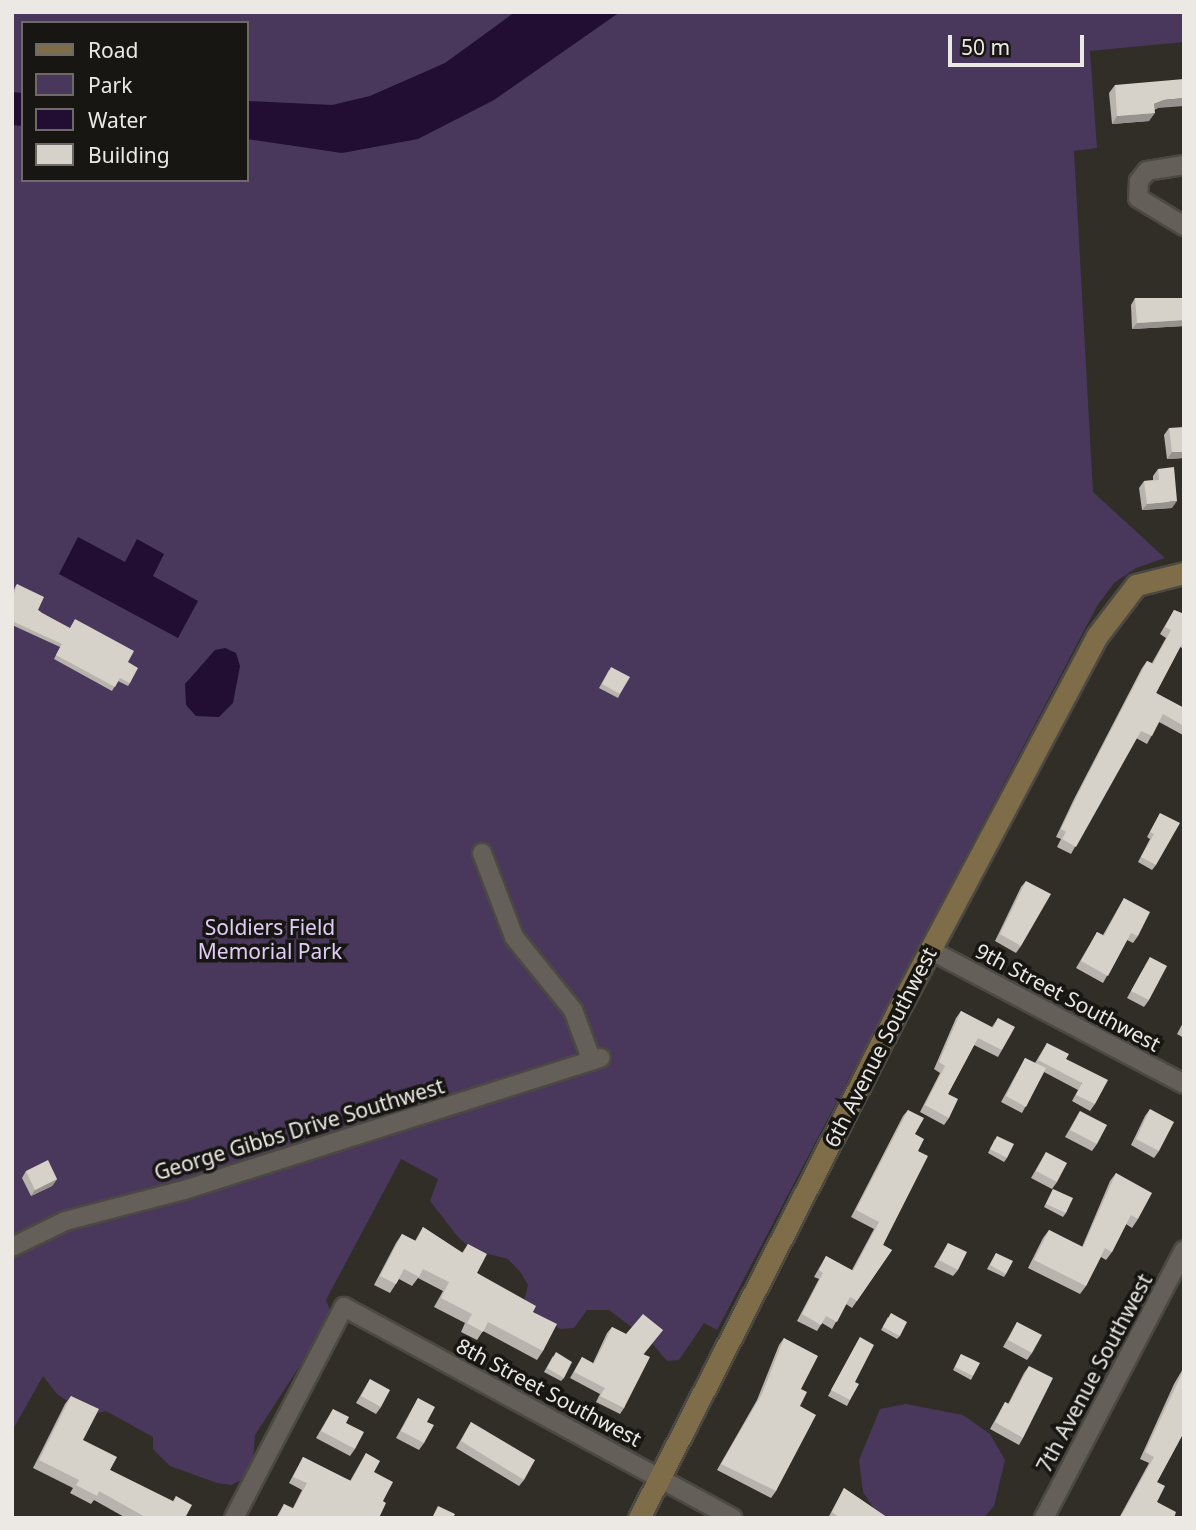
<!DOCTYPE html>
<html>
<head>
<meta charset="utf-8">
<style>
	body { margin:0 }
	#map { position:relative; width:1196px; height:1530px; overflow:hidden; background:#312d27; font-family:"Noto Sans",sans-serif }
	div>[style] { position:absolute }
	.green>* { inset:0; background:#49385b }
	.water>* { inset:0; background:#210e32 }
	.roads { filter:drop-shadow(2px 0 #4c4943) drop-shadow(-2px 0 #4c4943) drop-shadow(0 2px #4c4943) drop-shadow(0 -2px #4c4943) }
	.street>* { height:18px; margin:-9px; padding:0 9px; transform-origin:9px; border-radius:9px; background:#645f58 }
	.secondary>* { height:21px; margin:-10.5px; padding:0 10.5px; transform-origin:10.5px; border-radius:10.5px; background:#7f6d49 }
	.wall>* { inset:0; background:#b8b4ad }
	.shaded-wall>* { inset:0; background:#96928d }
	.building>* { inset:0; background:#d6d1c9 }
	span { translate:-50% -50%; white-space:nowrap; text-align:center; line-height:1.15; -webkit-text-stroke:7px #181613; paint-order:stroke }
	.park-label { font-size:21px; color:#e0cdf7 }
	.street-label { font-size:21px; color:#ece9e5 }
	.frame { position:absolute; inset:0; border:14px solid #ece9e5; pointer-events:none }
	.legend { position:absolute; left:21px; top:21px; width:228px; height:161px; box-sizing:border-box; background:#181613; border:2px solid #6d6a67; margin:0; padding:9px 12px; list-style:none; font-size:21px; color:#ece9e5 }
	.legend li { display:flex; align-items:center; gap:14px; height:35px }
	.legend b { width:35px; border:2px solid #6d6a67 }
	.scale { position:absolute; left:948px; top:35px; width:136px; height:32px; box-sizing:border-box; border:4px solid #ece9e5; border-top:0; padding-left:9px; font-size:21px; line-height:24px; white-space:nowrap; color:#ece9e5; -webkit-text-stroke:5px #181613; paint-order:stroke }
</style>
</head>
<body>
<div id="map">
	<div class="green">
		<div style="clip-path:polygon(evenodd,12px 12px,1184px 12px,1184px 42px,1090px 51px,1097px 148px,1074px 151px,1093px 492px,1165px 558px,1136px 568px,1114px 583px,1097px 606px,717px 1330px,704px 1323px,679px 1360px,667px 1361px,650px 1341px,609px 1310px,587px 1310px,574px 1328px,560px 1329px,538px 1315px,524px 1302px,528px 1285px,521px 1273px,508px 1259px,472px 1250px,457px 1236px,430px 1201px,438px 1179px,401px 1159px,326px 1300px,331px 1313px,323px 1330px,255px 1435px,253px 1460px,243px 1479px,231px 1485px,217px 1483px,170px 1466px,153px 1449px,153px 1437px,106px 1411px,94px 1414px,78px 1408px,57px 1394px,43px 1376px,12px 1431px,12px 12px,23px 23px,247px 23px,247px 180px,23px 180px,23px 23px)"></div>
		<div style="clip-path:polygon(906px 1404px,963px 1415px,990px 1434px,1005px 1460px,994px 1506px,984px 1518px,884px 1518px,876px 1512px,863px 1492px,859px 1460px,880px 1409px)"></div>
	</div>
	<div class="water">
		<div style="clip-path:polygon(515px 12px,620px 12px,494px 100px,418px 139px,342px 153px,247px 139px,247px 101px,332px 105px,370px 96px,445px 63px)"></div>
		<div style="clip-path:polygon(12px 92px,23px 93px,23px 126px,12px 125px)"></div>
		<div style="clip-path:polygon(78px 537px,125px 562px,137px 539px,164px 554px,153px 576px,198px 601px,178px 638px,59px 574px)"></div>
		<div style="clip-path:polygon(225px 648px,236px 653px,240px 666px,233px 703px,219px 717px,196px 716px,186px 705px,185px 684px,215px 650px)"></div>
	</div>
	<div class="roads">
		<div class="street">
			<div style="left:1184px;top:165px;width:37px;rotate:171deg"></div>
			<div style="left:1147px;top:171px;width:13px;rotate:129deg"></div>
			<div style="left:1139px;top:181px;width:17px;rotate:93deg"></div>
			<div style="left:1138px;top:198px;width:54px;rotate:31.3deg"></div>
			<div style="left:482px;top:853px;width:90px;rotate:69.1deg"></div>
			<div style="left:514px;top:937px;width:94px;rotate:51.1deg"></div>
			<div style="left:573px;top:1010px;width:54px;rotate:69.6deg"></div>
			<div style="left:930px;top:950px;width:287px;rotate:27.8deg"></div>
			<div style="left:12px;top:1247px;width:59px;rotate:-26.1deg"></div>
			<div style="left:65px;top:1221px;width:123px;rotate:-14.6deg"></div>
			<div style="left:184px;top:1190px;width:437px;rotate:-17.6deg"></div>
			<div style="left:234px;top:1518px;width:238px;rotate:-62.5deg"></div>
			<div style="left:344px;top:1307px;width:442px;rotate:28.5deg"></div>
			<div style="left:1044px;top:1518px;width:302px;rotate:-62.4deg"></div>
		</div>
		<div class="secondary">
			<div style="left:639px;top:1518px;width:568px;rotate:-62.98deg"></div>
			<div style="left:897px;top:1012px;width:426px;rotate:-62deg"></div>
			<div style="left:1097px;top:636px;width:64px;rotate:-52.6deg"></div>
			<div style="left:1136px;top:585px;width:49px;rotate:-14deg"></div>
		</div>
	</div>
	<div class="wall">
		<div style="clip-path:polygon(1115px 85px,1158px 108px,1154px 110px,1149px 121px,1112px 124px,1109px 93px)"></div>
		<div style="clip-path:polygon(1135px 298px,1184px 298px,1184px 326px,1132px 329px,1131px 305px)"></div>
		<div style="clip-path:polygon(1169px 428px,1184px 458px,1167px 459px,1164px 435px)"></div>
		<div style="clip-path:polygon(1158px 469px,1172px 508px,1142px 510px,1139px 488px,1144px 481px,1153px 480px,1153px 476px)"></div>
		<div style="clip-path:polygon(17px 584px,38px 610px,42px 613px,128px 662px,130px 683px,128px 686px,118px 681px,112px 691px,54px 659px,60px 647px,12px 625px,12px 595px,15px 587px)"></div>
		<div style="clip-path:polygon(1174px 610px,1184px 614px,1184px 649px,1180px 647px,1156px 693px,1184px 708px,1184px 735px,1183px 735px,1159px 722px,1147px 744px,1136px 738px,1071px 854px,1057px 847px,1061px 839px,1056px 837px,1074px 799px,1142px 668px,1147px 661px,1152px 663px,1166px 638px,1160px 634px)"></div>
		<div style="clip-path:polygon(609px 670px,620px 694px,618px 698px,599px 688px)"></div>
		<div style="clip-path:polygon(1160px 813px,1156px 865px,1152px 870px,1138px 862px,1150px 839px,1147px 837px)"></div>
		<div style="clip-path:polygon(1026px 881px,1021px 946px,1016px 953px,995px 941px,1021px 887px)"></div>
		<div style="clip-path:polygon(1124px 898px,1138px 936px,1133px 943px,1127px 940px,1103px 983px,1076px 968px,1097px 932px,1103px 935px)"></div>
		<div style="clip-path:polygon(1150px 957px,1149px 1000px,1144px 1007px,1127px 998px)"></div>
		<div style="clip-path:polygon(961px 1011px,992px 1027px,998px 1018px,1002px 1050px,998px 1057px,974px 1045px,948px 1094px,949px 1118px,944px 1125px,920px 1112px,940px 1073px,934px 1069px,956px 1018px)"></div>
		<div style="clip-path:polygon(1184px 1021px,1184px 1038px,1177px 1034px)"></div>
		<div style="clip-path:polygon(1047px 1043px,1066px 1059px,1095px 1104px,1090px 1111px,1072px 1101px,1078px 1090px,1044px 1072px,1022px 1113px,1001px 1102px,1025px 1058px,1035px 1063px)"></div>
		<div style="clip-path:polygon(1150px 1109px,1159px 1151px,1154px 1158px,1131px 1145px,1145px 1116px)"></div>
		<div style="clip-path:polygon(908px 1110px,915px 1134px,918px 1151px,883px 1245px,892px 1250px,852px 1308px,846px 1304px,832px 1329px,822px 1323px,817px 1331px,797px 1321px,819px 1279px,814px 1277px,826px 1256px,852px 1270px,874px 1229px,851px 1217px,903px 1116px)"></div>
		<div style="clip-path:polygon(1080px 1111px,1097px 1144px,1092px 1151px,1065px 1137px)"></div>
		<div style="clip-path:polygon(995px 1139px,1007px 1158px,1004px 1162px,988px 1153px)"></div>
		<div style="clip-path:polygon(1046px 1152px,1057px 1182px,1052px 1189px,1031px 1178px)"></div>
		<div style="clip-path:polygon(26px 1171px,57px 1179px,52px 1186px,31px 1196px,22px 1178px)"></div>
		<div style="clip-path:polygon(1116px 1173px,1138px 1219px,1132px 1228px,1126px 1224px,1112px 1252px,1106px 1260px,1101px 1257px,1086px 1286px,1080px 1294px,1028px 1268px,1043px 1238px,1049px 1230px,1082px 1247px,1110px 1181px)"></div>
		<div style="clip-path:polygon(1053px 1189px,1066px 1213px,1063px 1217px,1044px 1207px)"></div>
		<div style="clip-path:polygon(423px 1227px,462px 1253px,468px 1244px,477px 1273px,533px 1312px,543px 1351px,537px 1360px,483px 1331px,477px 1340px,461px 1332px,465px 1323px,434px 1307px,443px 1291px,418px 1278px,412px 1286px,399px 1279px,390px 1293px,374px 1285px,396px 1243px,402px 1234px,415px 1241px)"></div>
		<div style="clip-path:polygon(948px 1243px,958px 1270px,953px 1276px,934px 1267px)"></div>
		<div style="clip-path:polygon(996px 1253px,1006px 1274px,1004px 1277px,987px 1269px)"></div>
		<div style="clip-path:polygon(888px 1317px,900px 1336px,897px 1339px,881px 1330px)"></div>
		<div style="clip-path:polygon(1017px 1322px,1032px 1353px,1027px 1360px,1003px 1347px)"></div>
		<div style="clip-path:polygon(612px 1327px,626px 1334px,663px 1330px,644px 1354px,624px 1408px,620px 1414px,596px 1402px,600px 1394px,570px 1378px,582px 1357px,593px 1363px,607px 1333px)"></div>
		<div style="clip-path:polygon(860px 1337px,855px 1382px,850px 1400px,847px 1406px,828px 1396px)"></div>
		<div style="clip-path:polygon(784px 1338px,801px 1389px,800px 1406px,776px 1491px,771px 1498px,717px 1470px,757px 1400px,779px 1345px)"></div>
		<div style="clip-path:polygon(961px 1354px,973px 1376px,971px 1380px,953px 1370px)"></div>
		<div style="clip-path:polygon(553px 1356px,564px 1378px,561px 1381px,544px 1372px)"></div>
		<div style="clip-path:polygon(1029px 1366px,1023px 1438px,1019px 1445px,990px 1429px,1005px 1402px,1008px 1404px,1024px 1373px)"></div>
		<div style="clip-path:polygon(1184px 1367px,1184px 1432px,1157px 1482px,1157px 1502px,1174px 1518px,1119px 1518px,1149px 1463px,1140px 1459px,1174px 1384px)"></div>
		<div style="clip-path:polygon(370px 1379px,381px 1407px,376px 1414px,356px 1403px)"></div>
		<div style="clip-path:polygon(71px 1396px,83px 1440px,110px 1470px,173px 1501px,176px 1496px,185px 1518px,126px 1518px,94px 1500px,91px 1504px,70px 1493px,73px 1488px,33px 1468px,65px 1404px)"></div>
		<div style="clip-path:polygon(418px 1398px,427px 1422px,424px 1443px,419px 1450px,396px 1438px)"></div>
		<div style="clip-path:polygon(333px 1409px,346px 1423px,355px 1449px,350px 1456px,316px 1438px)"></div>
		<div style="clip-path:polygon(471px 1422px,524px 1480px,519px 1486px,456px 1448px)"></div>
		<div style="clip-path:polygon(366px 1453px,374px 1472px,383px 1501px,379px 1518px,276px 1518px,284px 1504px,293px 1508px,302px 1490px,289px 1483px,303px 1457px,350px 1481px)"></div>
		<div style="clip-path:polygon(844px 1488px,888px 1518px,828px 1518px)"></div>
	</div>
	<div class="shaded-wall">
		<div style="clip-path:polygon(1184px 98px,1184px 106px,1158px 108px,1148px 112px,1154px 104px,1164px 100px)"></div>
		<div style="clip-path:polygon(1155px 113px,1149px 121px,1112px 124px,1117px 116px)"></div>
		<div style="clip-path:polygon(1184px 320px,1184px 326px,1132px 329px,1137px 323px)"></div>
		<div style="clip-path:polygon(1172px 452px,1184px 452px,1184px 458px,1167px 459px)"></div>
		<div style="clip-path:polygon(1177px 501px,1172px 508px,1142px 510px,1147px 504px)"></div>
		<div style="clip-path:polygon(57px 1179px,52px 1186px,31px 1196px,35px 1190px)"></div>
	</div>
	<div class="building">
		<div style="clip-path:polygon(1184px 79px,1184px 98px,1164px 100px,1154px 104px,1155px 113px,1117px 116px,1115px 85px)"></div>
		<div style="clip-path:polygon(1135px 298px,1184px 298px,1184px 320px,1137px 323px)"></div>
		<div style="clip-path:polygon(1184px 427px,1184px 452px,1172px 452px,1169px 428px)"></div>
		<div style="clip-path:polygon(1174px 467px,1177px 501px,1147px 504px,1144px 481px,1159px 480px,1158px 469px)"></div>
		<div style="clip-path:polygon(17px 584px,44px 597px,38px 610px,42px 613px,70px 628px,75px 619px,134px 651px,128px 662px,138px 668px,130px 683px,120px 678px,115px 687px,56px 655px,62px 644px,12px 621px,12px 600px)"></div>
		<div style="clip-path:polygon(1174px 610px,1184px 614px,1184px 640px,1156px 693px,1184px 708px,1184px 726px,1163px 714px,1152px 736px,1141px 731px,1076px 847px,1062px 839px,1066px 832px,1061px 829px,1079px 792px,1147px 661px,1153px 664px,1171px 630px,1165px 627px)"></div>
		<div style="clip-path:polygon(611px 667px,630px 677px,620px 694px,602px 684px)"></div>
		<div style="clip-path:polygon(1160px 813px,1180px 823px,1156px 865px,1141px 857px,1154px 834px,1150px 832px)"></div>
		<div style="clip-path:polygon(1026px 881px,1051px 894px,1021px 946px,1000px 934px)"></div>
		<div style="clip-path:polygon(1124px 898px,1150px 912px,1138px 936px,1131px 933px,1108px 976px,1081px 961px,1097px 932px,1104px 936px)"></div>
		<div style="clip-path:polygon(1150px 957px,1167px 966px,1149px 1000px,1131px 991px)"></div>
		<div style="clip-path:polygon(961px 1011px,993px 1028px,998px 1018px,1015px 1027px,1002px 1050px,978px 1038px,948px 1094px,958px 1099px,949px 1118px,925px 1105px,945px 1066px,939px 1062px)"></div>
		<div style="clip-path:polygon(1047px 1043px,1069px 1054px,1066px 1059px,1108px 1080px,1095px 1104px,1076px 1095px,1082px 1083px,1038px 1060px)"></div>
		<div style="clip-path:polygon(1025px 1058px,1046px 1068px,1026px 1107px,1006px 1096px)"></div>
		<div style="clip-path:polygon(1150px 1109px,1174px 1122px,1159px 1151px,1136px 1139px)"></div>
		<div style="clip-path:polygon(908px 1110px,924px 1118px,915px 1134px,924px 1139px,918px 1151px,928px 1156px,883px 1245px,892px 1250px,857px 1301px,850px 1297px,837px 1322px,826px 1316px,821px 1325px,802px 1314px,823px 1273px,819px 1270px,826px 1256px,853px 1271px,879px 1222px,856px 1210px)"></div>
		<div style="clip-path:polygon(1080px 1111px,1107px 1125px,1097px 1144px,1070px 1130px)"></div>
		<div style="clip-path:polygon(997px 1136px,1014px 1144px,1007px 1158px,990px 1149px)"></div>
		<div style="clip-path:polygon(1046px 1152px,1067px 1163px,1057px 1182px,1036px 1171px)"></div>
		<div style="clip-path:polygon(48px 1160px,57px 1179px,35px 1190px,26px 1171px)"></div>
		<div style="clip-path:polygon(1116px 1173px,1152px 1193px,1138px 1219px,1131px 1215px,1112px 1252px,1105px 1248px,1086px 1286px,1034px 1260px,1049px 1230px,1083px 1247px)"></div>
		<div style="clip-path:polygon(1053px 1189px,1073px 1198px,1066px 1213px,1046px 1204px)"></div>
		<div style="clip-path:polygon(423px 1227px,463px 1253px,468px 1244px,487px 1254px,477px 1273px,536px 1306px,533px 1312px,557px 1324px,543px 1351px,488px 1322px,483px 1332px,467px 1323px,472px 1314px,441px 1298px,449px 1282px,423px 1269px,419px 1277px,404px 1269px,396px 1284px,380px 1276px,402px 1234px,416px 1241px)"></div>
		<div style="clip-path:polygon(948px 1243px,967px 1252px,958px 1270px,939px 1260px)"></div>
		<div style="clip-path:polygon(996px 1253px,1013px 1261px,1006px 1274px,990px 1265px)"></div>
		<div style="clip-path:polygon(891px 1313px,907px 1322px,900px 1336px,883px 1327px)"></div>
		<div style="clip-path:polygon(643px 1314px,663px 1330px,643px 1354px,650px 1357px,624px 1408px,600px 1396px,605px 1388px,574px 1372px,582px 1357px,594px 1364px,612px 1327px,626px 1334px)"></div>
		<div style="clip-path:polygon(1017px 1322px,1042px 1335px,1032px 1353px,1008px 1340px)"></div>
		<div style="clip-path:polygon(860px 1337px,874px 1345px,855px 1382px,859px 1384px,850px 1400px,831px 1390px)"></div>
		<div style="clip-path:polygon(784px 1338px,818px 1356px,801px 1389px,807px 1392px,800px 1406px,816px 1415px,776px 1491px,721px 1464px,762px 1394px)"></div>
		<div style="clip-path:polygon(556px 1352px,572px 1362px,564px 1378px,547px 1368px)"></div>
		<div style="clip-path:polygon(961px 1354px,980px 1363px,973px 1376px,955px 1367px)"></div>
		<div style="clip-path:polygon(1029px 1366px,1053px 1378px,1023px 1438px,995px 1422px,1005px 1402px,1009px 1404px)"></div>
		<div style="clip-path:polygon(1184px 1369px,1184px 1432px,1157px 1482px,1165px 1486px,1157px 1502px,1176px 1512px,1174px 1518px,1120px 1518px,1154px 1457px,1145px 1452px)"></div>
		<div style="clip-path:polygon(370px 1379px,390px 1390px,381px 1407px,361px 1396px)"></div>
		<div style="clip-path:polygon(71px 1396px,99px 1409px,83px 1440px,117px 1457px,110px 1470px,174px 1502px,176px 1496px,192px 1505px,185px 1518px,147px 1518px,99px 1491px,97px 1496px,76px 1485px,79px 1480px,39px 1460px)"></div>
		<div style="clip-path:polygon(418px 1398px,435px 1407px,427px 1422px,434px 1425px,424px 1443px,401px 1431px)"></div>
		<div style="clip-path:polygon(333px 1409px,349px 1417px,346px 1423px,364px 1432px,355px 1449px,321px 1431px)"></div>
		<div style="clip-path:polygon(471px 1422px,535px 1460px,524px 1480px,461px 1441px)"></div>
		<div style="clip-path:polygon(366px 1453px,380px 1461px,374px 1472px,393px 1482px,383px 1501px,386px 1503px,379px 1518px,280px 1518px,278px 1517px,284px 1504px,293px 1509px,307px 1483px,293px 1477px,303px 1457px,351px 1481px)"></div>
		<div style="clip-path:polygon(844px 1488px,888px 1518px,840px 1518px,832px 1512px)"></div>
		<div style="clip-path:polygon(438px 1506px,455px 1514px,453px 1518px,432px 1518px)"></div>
	</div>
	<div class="park-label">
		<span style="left:270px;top:939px">Soldiers Field<br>Memorial Park</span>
	</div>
	<div class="street-label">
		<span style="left:1068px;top:997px;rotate:28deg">9th Street Southwest</span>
		<span style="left:880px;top:1047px;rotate:-63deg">6th Avenue Southwest</span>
		<span style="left:299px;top:1129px;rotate:-17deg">George Gibbs Drive Southwest</span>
		<span style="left:1094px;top:1373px;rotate:-62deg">7th Avenue Southwest</span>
		<span style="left:549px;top:1392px;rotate:28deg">8th Street Southwest</span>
	</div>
	<div class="frame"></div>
	<ul class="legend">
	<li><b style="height:9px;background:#7f6d49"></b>Road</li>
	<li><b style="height:19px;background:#49385b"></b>Park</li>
	<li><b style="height:19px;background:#210e32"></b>Water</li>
	<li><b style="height:19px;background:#d6d1c9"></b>Building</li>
	</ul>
	<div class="scale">50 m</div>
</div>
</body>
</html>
